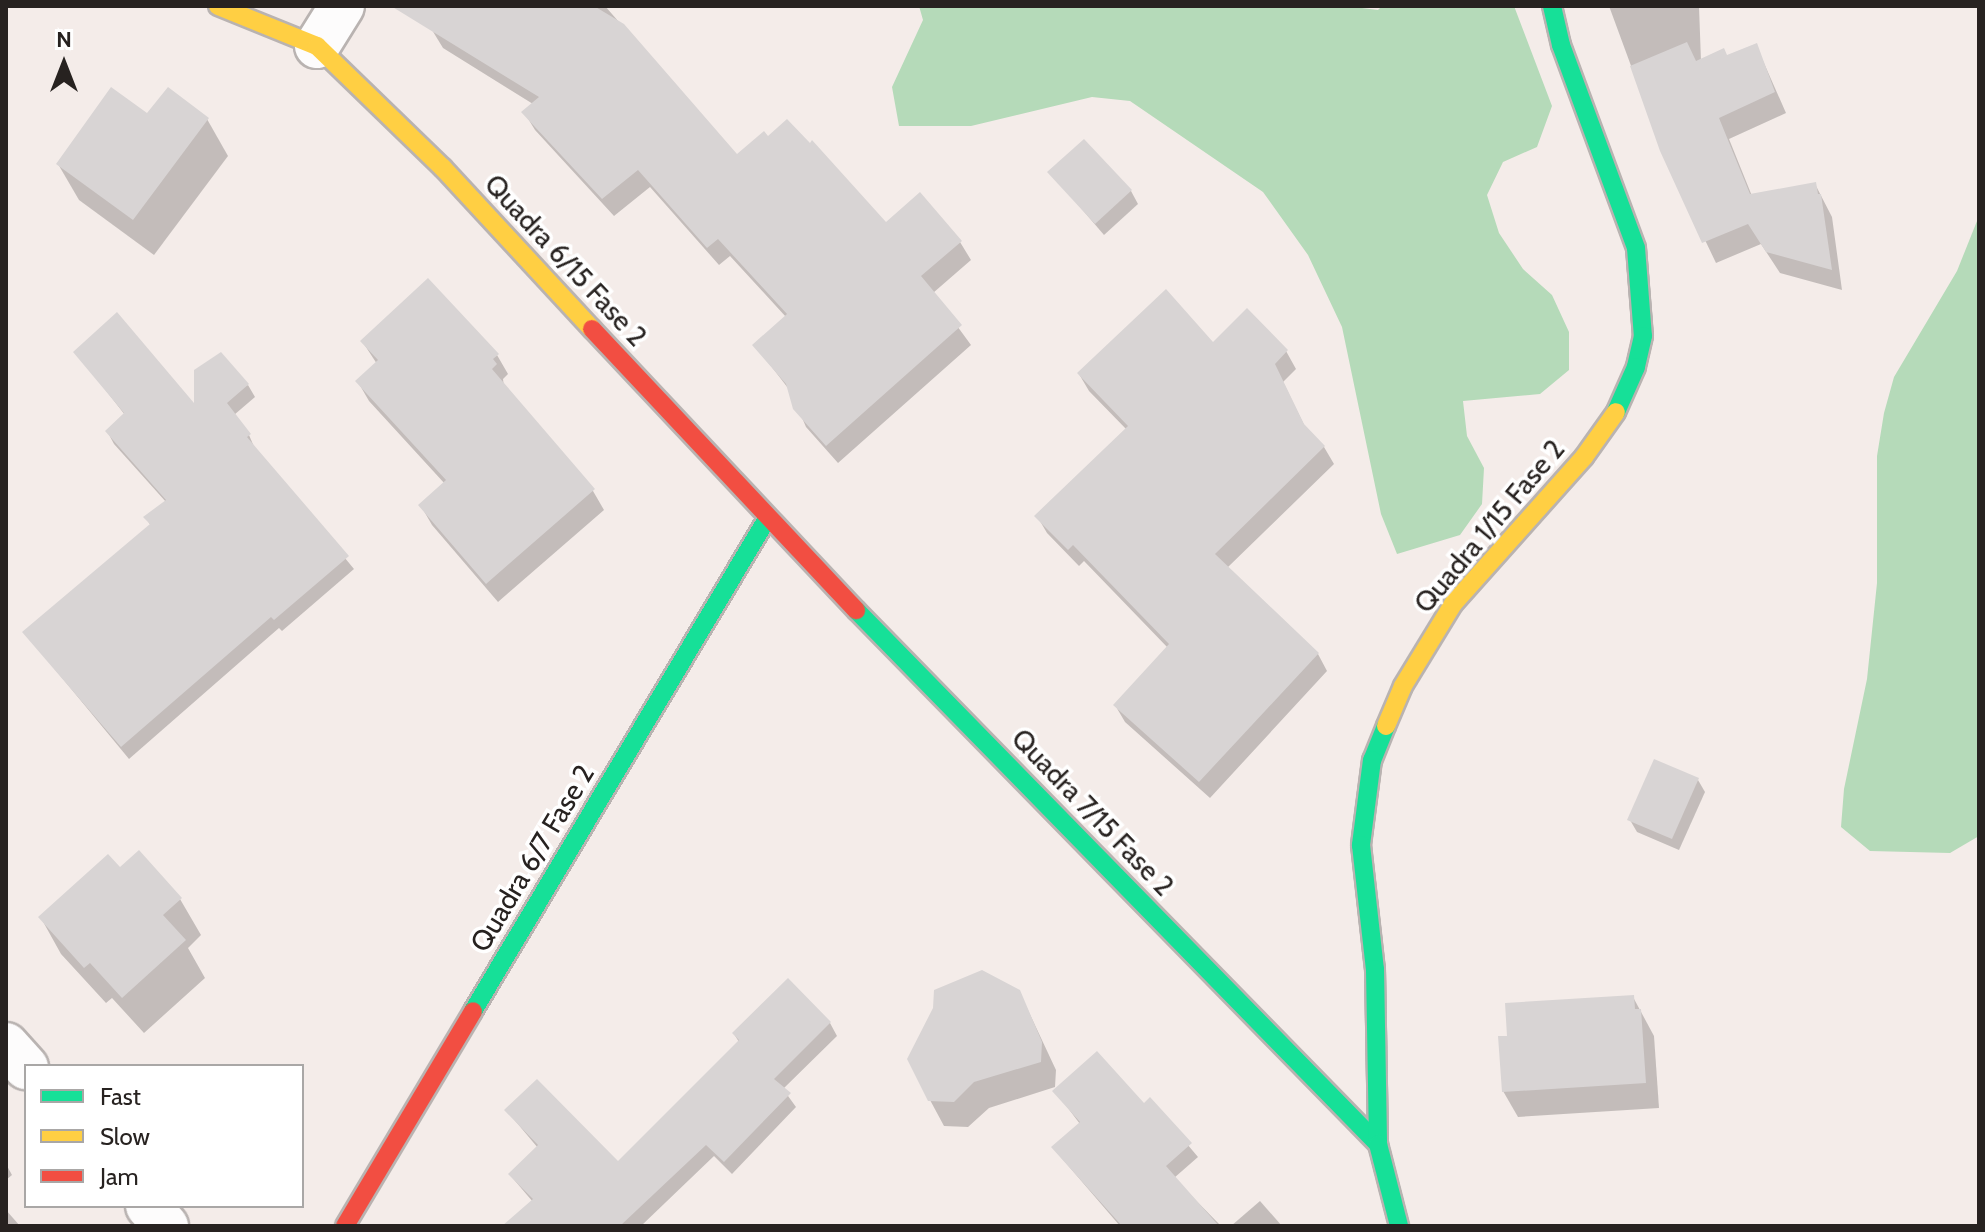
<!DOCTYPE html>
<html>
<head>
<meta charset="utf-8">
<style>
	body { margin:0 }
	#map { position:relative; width:1985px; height:1232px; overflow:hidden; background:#f4ece9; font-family:Cabin,sans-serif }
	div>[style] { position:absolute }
	.forest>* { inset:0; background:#b5dab9 }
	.shadow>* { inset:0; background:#0003 }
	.building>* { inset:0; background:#d8d4d4 }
	.roads { filter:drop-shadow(2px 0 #b9b3b1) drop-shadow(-2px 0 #b9b3b1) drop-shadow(0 2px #b9b3b1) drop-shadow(0 -2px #b9b3b1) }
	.street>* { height:44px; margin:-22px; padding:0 22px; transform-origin:22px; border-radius:22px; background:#fdfcfc }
	.fast>* { height:18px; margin:-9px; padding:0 9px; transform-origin:9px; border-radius:9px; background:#16e098 }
	.slow>* { height:18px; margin:-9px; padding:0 9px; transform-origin:9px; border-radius:9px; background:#ffcf43 }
	.jam>* { height:18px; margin:-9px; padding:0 9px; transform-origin:9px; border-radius:9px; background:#f24e42 }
	span { translate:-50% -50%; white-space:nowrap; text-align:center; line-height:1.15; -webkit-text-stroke:7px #fff; paint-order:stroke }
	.street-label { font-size:28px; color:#272220 }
	.frame { position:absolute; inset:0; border:8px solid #272220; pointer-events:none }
	.legend { position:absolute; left:24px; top:1064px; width:280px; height:144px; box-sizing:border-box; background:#fff; border:2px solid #a9a7a6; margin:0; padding:10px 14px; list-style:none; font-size:24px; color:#272220 }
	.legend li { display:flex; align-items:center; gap:16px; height:40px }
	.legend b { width:40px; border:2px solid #a9a7a6 }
	.north { position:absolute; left:24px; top:24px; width:80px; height:80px; -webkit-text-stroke:6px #fff; paint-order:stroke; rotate:0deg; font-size:22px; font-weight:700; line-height:32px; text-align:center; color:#272220 }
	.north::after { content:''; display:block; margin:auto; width:28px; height:36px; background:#272220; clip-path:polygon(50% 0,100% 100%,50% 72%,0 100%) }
</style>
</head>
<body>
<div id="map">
	<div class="forest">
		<div style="clip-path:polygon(919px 6px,1346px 6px,1378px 10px,1382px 6px,1514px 6px,1552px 106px,1537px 147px,1503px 162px,1487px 195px,1499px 233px,1523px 269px,1552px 295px,1569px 332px,1569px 370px,1540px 394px,1463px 401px,1467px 436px,1484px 468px,1482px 504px,1460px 535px,1397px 554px,1381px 514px,1342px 327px,1308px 255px,1263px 192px,1130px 101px,1092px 97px,971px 126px,899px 126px,892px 87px,923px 20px)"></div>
		<div style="clip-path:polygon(1979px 216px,1979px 836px,1950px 853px,1870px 851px,1841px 827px,1844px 789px,1867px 679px,1877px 583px,1877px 456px,1884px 413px,1894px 377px,1957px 271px)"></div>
	</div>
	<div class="shadow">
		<div style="clip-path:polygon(448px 6px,605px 6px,737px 157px,886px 225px,960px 242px,971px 260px,933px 293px,971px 345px,838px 463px,806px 427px,791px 392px,755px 345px,786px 317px,730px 256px,719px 265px,650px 187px,614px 216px,535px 130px,524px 112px,533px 104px,443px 48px,432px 30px)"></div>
		<div style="clip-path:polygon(1609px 6px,1699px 6px,1701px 61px,1727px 57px,1756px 45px,1786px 113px,1729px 139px,1752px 196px,1815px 184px,1832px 217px,1842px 290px,1780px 273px,1761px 244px,1716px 263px,1662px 150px)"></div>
		<div style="clip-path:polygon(147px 116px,207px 119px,228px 156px,154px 255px,79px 200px,58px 164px)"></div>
		<div style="clip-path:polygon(1084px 142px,1131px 191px,1138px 204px,1104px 235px,1050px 172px)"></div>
		<div style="clip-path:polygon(362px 341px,497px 355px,508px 374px,503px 379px,504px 387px,593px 491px,604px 510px,498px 602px,432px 525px,421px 506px,445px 484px,369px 401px,358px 382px,377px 364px)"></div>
		<div style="clip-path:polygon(1213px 345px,1286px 351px,1296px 369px,1283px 382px,1306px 429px,1324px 447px,1334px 464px,1227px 568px,1318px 654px,1327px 671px,1210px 798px,1125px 722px,1115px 705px,1168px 648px,1084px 561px,1079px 566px,1047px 533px,1037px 516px,1127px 430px,1089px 391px,1079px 374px)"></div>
		<div style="clip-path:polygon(76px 352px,196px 409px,248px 385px,255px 397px,234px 415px,249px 435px,255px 449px,354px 569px,282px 631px,279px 628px,129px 759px,25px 633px,151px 526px,146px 518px,166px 502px,114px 444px,107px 431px,125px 415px)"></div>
		<div style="clip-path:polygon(1698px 780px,1705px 792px,1679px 850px,1637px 832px,1630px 820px)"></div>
		<div style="clip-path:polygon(120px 870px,180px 899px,201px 935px,188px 948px,205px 978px,144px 1033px,112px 998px,106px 1003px,61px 954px,41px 918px)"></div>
		<div style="clip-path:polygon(788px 980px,830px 1023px,837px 1036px,783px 1089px,796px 1107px,732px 1174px,714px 1156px,641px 1226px,513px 1226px,533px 1202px,510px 1175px,538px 1148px,507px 1111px,618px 1164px,739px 1042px,734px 1034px)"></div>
		<div style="clip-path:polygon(1019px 991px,1056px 1070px,1055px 1087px,989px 1108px,968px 1127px,944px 1126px,930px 1100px)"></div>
		<div style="clip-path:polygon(1633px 997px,1654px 1036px,1659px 1108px,1518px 1117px,1503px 1091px,1509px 1038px)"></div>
		<div style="clip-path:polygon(1055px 1091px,1144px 1106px,1150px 1100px,1198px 1157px,1174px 1178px,1221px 1226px,1120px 1226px,1053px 1148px,1080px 1124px)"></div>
		<div style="clip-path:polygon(6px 1164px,12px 1175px,6px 1180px)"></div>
		<div style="clip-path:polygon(1260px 1201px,1282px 1226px,1231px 1226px)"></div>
		<div style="clip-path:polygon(6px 1210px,20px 1226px,6px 1226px)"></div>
	</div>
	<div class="building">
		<div style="clip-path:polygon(391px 6px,594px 6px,624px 24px,737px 154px,764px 131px,768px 136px,787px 119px,810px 143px,812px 140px,886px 222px,920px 192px,962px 241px,921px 276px,962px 325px,826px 446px,793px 409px,786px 384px,752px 345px,787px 314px,718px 239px,707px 248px,638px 170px,602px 199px,521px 112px,539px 97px)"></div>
		<div style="clip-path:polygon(1687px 42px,1696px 61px,1724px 48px,1727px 55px,1757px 43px,1775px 92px,1719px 118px,1750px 194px,1816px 182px,1818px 194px,1821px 194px,1832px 270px,1766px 252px,1748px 224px,1702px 243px,1660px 151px,1630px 66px)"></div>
		<div style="clip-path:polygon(111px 87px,147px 113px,168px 87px,209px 118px,133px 220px,56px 164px)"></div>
		<div style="clip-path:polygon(1084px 139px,1132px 190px,1095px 224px,1047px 172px)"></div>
		<div style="clip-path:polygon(428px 278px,499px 354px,493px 359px,497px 364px,492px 369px,595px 489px,486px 584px,418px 505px,446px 480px,355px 381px,378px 360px,360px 341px)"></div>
		<div style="clip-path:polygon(1166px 289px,1213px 342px,1247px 308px,1288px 350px,1275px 364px,1304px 424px,1325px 446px,1215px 554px,1319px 653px,1199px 782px,1113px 705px,1169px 644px,1073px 545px,1068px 550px,1034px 516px,1128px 426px,1077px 373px)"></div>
		<div style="clip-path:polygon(117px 312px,194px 403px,194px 370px,221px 352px,249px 384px,227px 403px,251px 434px,247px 437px,349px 556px,274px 620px,271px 617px,121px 747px,22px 632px,150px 524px,143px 517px,166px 500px,105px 431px,124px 413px,73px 352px)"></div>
		<div style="clip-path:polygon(1654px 759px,1699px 778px,1672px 839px,1627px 820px)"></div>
		<div style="clip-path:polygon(139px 850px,182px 898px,163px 915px,186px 940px,122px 998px,90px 963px,84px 968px,38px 917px,108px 854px,120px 867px)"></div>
		<div style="clip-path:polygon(982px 970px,1020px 990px,1042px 1042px,1041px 1062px,974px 1082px,954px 1102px,928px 1101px,907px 1059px,933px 1008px,934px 990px)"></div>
		<div style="clip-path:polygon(788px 978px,831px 1022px,774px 1079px,791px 1093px,724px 1162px,706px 1145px,620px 1226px,502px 1226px,533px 1199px,508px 1174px,538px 1145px,504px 1110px,537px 1079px,618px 1161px,739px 1040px,732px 1033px)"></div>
		<div style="clip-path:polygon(1634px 995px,1635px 1009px,1641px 1009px,1646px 1083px,1502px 1092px,1498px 1036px,1507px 1036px,1505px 1003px)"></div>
		<div style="clip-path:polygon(1097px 1051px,1144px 1103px,1150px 1097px,1192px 1143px,1166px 1166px,1219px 1226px,1122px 1226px,1051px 1147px,1080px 1122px,1052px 1091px)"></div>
	</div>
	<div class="roads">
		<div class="street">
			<div style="left:317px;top:46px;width:47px;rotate:-58deg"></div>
			<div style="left:6px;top:1045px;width:30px;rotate:48deg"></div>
			<div style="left:148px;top:1206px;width:27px;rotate:48deg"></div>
		</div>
		<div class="fast">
			<div style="left:1552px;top:6px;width:40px;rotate:77deg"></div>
			<div style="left:1561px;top:45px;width:216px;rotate:69.7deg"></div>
			<div style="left:1636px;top:248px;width:88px;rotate:85.5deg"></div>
			<div style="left:1643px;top:336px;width:32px;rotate:103deg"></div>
			<div style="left:1636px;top:367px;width:49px;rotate:114deg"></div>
			<div style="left:856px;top:610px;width:747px;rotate:45.65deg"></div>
			<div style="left:1386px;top:726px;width:37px;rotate:112deg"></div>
			<div style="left:1372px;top:760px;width:86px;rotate:97.4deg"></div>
			<div style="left:1361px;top:845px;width:125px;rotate:83.6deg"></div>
			<div style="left:1375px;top:969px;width:175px;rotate:89deg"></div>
			<div style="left:1378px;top:1144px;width:85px;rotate:75.6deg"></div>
			<div style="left:473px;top:1011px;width:573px;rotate:-59.14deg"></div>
		</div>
		<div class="slow">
			<div style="left:218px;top:6px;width:107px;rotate:22deg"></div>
			<div style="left:317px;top:46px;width:175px;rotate:44.1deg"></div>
			<div style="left:443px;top:168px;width:219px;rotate:47.2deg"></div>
			<div style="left:1386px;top:726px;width:43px;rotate:-67deg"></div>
			<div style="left:1403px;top:686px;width:96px;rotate:-58.6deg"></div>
			<div style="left:1453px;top:604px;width:197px;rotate:-48.3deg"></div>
			<div style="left:1584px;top:457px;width:55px;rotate:-54.6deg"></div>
		</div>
		<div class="jam">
			<div style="left:592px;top:329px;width:386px;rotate:46.8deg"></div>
			<div style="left:345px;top:1226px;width:250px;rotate:-59.2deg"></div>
		</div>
	</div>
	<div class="street-label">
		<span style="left:566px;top:260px;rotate:47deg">Quadra 6/15 Fase 2</span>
		<span style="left:1489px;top:526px;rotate:-50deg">Quadra 1/15 Fase 2</span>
		<span style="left:1093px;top:812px;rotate:46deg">Quadra 7/15 Fase 2</span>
		<span style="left:532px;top:858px;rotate:-59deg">Quadra 6/7 Fase 2</span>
	</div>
	<div class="frame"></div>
	<ul class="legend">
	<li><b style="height:10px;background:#16e098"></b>Fast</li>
	<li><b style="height:10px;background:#ffcf43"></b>Slow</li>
	<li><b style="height:10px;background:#f24e42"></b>Jam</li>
	</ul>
	<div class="north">N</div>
</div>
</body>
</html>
